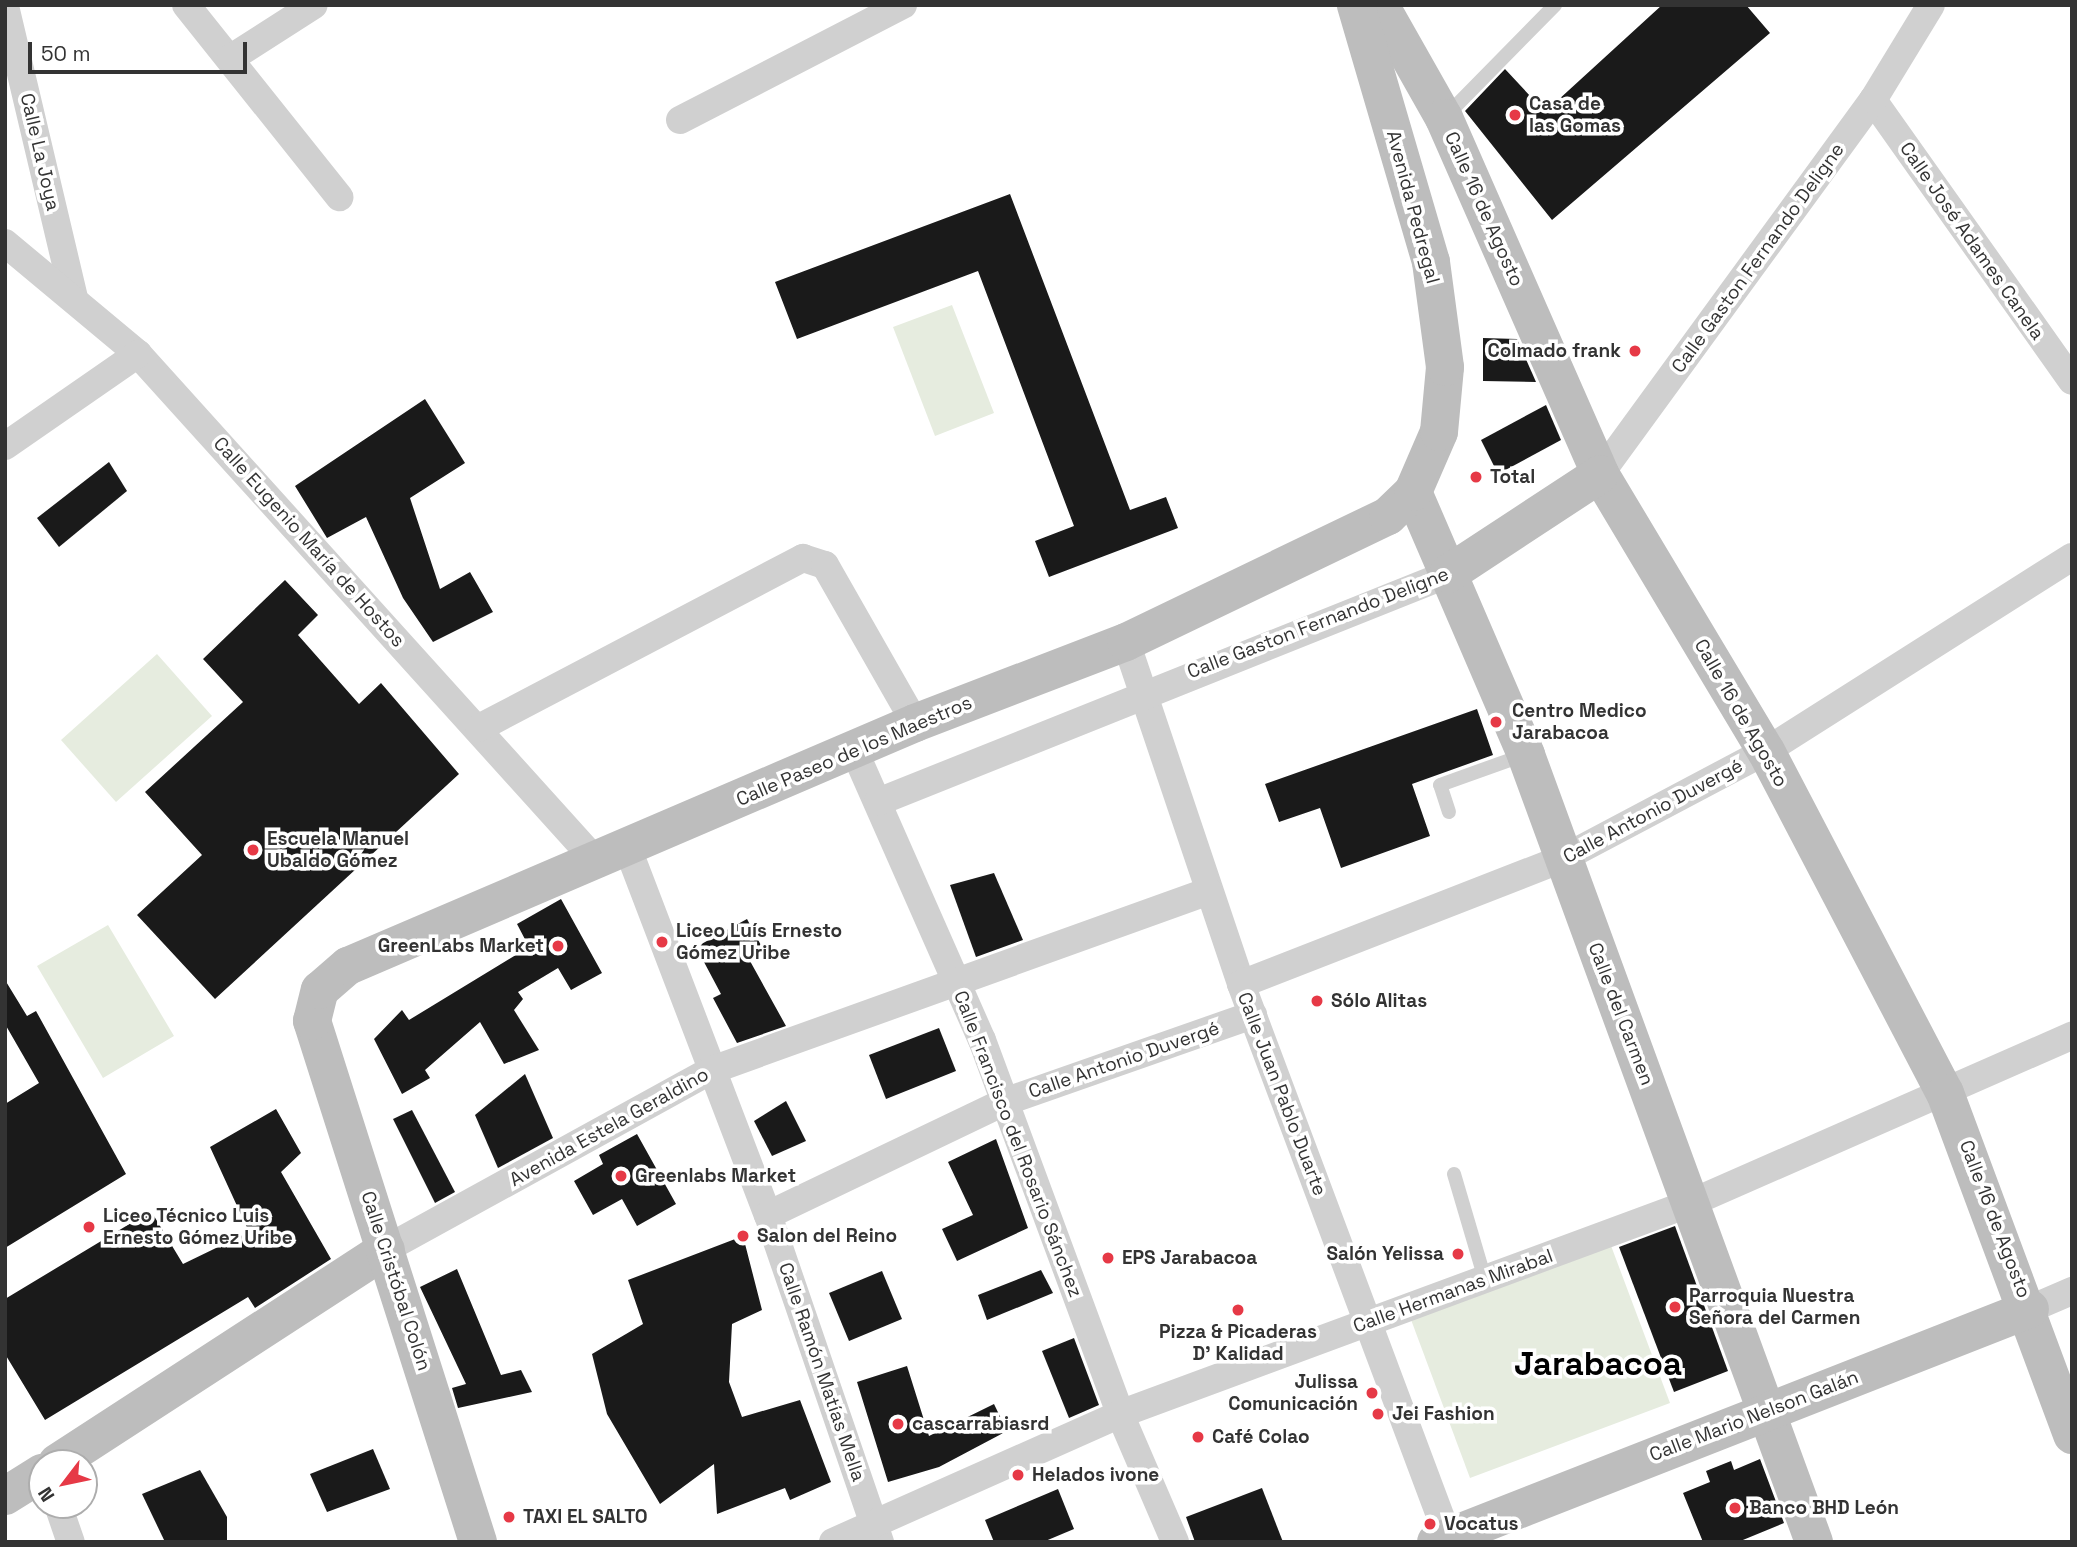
<!DOCTYPE html>
<html>
<head>
<meta charset="utf-8">
<style>
	body { margin:0 }
	#map { position:relative; width:2077px; height:1547px; overflow:hidden; background:#fff; font-family:"Space Grotesk",sans-serif }
	div>[style] { position:absolute }
	.green>* { inset:0; background:#e6ecdf }
	.building>* { inset:0; background:#1a1a1a }
	.lane>* { height:14px; margin:-7px; padding:0 7px; transform-origin:7px; border-radius:7px; background:#d0d0d0 }
	.street>* { height:28px; margin:-14px; padding:0 14px; transform-origin:14px; border-radius:14px; background:#d0d0d0 }
	.secondary>* { height:38px; margin:-19px; padding:0 19px; transform-origin:19px; border-radius:19px; background:#bdbdbd }
	.dots>* { width:19px; height:19px; translate:-50% -50%; box-sizing:border-box; border:4px solid #fff; border-radius:50% }
	span { translate:-50% -50%; white-space:nowrap; text-align:center; line-height:1.15; -webkit-text-stroke:7px #fff; paint-order:stroke }
	.poi-label { font-size:19px; color:#333; font-weight:700 }
	.left { translate:0 -50%; text-align:left }
	.right { translate:-100% -50%; text-align:right }
	.street-label { font-size:19px; color:#333 }
	.town-label { font-size:33px; color:#000; font-weight:700 }
	.frame { position:absolute; inset:0; border:7px solid #333; pointer-events:none }
	.north { position:absolute; left:28px; top:1449px; width:70px; height:70px; box-sizing:border-box; background:#fff; border:2px solid #adadad; border-radius:50%; rotate:238deg; font-size:19px; font-weight:700; line-height:28px; text-align:center; color:#333 }
	.north::after { content:''; display:block; margin:auto; width:24px; height:32px; background:#e63946; clip-path:polygon(50% 0,100% 100%,50% 72%,0 100%) }
	.scale { position:absolute; left:28px; top:42px; width:219px; height:32px; box-sizing:border-box; border:4px solid #333; border-top:0; padding-left:9px; font-size:21px; line-height:24px; white-space:nowrap; color:#333; -webkit-text-stroke:5px #fff; paint-order:stroke }
</style>
</head>
<body>
<div id="map">
	<div class="green">
		<div style="clip-path:polygon(952px 305px,994px 413px,935px 436px,893px 327px)"></div>
		<div style="clip-path:polygon(157px 654px,212px 716px,116px 802px,61px 740px)"></div>
		<div style="clip-path:polygon(108px 925px,174px 1036px,103px 1078px,37px 966px)"></div>
		<div style="clip-path:polygon(1610px 1243px,1670px 1403px,1470px 1478px,1410px 1317px)"></div>
	</div>
	<div class="building">
		<div style="clip-path:polygon(1662px 5px,1746px 5px,1770px 33px,1552px 220px,1465px 111px,1505px 69px,1545px 112px)"></div>
		<div style="clip-path:polygon(1010px 194px,1130px 510px,1166px 497px,1178px 528px,1049px 577px,1035px 541px,1074px 526px,978px 271px,797px 339px,775px 282px)"></div>
		<div style="clip-path:polygon(1483px 338px,1517px 339px,1536px 382px,1483px 381px)"></div>
		<div style="clip-path:polygon(425px 399px,465px 463px,410px 498px,440px 589px,470px 572px,493px 612px,433px 642px,403px 598px,366px 517px,327px 538px,295px 486px)"></div>
		<div style="clip-path:polygon(1546px 405px,1561px 440px,1498px 474px,1481px 440px)"></div>
		<div style="clip-path:polygon(109px 462px,127px 491px,59px 547px,37px 518px)"></div>
		<div style="clip-path:polygon(285px 580px,318px 615px,298px 635px,359px 704px,381px 683px,459px 774px,215px 999px,137px 915px,202px 855px,145px 792px,243px 702px,203px 659px)"></div>
		<div style="clip-path:polygon(1477px 709px,1493px 755px,1412px 784px,1430px 836px,1341px 868px,1320px 808px,1279px 822px,1265px 784px)"></div>
		<div style="clip-path:polygon(994px 873px,1023px 940px,976px 957px,950px 885px)"></div>
		<div style="clip-path:polygon(561px 899px,602px 973px,571px 990px,558px 968px,518px 992px,523px 999px,514px 1010px,539px 1050px,504px 1064px,480px 1022px,425px 1070px,430px 1078px,402px 1094px,374px 1039px,402px 1010px,409px 1020px,529px 947px,517px 924px)"></div>
		<div style="clip-path:polygon(747px 919px,765px 953px,750px 961px,786px 1026px,737px 1043px,713px 998px,721px 994px,696px 947px)"></div>
		<div style="clip-path:polygon(5px 980px,27px 1016px,36px 1011px,126px 1174px,5px 1248px,5px 1104px,39px 1083px,5px 1024px)"></div>
		<div style="clip-path:polygon(939px 1028px,956px 1071px,886px 1099px,869px 1055px)"></div>
		<div style="clip-path:polygon(525px 1074px,553px 1138px,498px 1168px,475px 1115px)"></div>
		<div style="clip-path:polygon(786px 1101px,806px 1141px,772px 1156px,754px 1121px)"></div>
		<div style="clip-path:polygon(276px 1109px,301px 1153px,281px 1172px,331px 1259px,255px 1308px,248px 1297px,45px 1420px,5px 1354px,5px 1299px,151px 1211px,183px 1264px,249px 1232px,210px 1147px)"></div>
		<div style="clip-path:polygon(412px 1110px,455px 1192px,435px 1203px,393px 1119px)"></div>
		<div style="clip-path:polygon(637px 1134px,676px 1204px,637px 1226px,622px 1199px,593px 1215px,574px 1181px,603px 1164px,599px 1155px)"></div>
		<div style="clip-path:polygon(996px 1139px,1028px 1228px,957px 1261px,942px 1229px,973px 1215px,948px 1162px)"></div>
		<div style="clip-path:polygon(1675px 1226px,1728px 1371px,1674px 1392px,1619px 1247px)"></div>
		<div style="clip-path:polygon(743px 1236px,762px 1310px,732px 1324px,729px 1382px,742px 1417px,800px 1400px,831px 1482px,790px 1500px,785px 1488px,717px 1514px,714px 1464px,660px 1504px,607px 1414px,592px 1354px,643px 1324px,628px 1280px)"></div>
		<div style="clip-path:polygon(457px 1269px,501px 1375px,521px 1370px,532px 1392px,458px 1408px,452px 1388px,466px 1384px,420px 1287px)"></div>
		<div style="clip-path:polygon(1041px 1270px,1053px 1293px,987px 1320px,978px 1295px)"></div>
		<div style="clip-path:polygon(882px 1271px,902px 1319px,849px 1341px,829px 1293px)"></div>
		<div style="clip-path:polygon(1074px 1338px,1099px 1405px,1069px 1418px,1042px 1351px)"></div>
		<div style="clip-path:polygon(907px 1366px,929px 1436px,994px 1404px,1007px 1431px,939px 1467px,888px 1482px,857px 1382px)"></div>
		<div style="clip-path:polygon(373px 1449px,390px 1489px,327px 1512px,310px 1474px)"></div>
		<div style="clip-path:polygon(1760px 1459px,1784px 1523px,1738px 1542px,1703px 1542px,1683px 1493px,1710px 1482px,1706px 1471px,1731px 1461px,1734px 1470px)"></div>
		<div style="clip-path:polygon(200px 1470px,227px 1517px,227px 1542px,165px 1542px,142px 1494px)"></div>
		<div style="clip-path:polygon(1262px 1488px,1283px 1542px,1195px 1542px,1186px 1517px)"></div>
		<div style="clip-path:polygon(1058px 1489px,1074px 1529px,1043px 1542px,994px 1542px,985px 1520px)"></div>
	</div>
	<div class="lane">
		<div style="left:1445px;top:117px;width:157px;rotate:-45.5deg"></div>
		<div style="left:1449px;top:812px;width:28px;rotate:-108deg"></div>
		<div style="left:1440px;top:785px;width:89px;rotate:-19.7deg"></div>
		<div style="left:1454px;top:1174px;width:109px;rotate:73.6deg"></div>
	</div>
	<div class="street">
		<div style="left:186px;top:5px;width:246px;rotate:51.4deg"></div>
		<div style="left:5px;top:6px;width:299px;rotate:76.7deg"></div>
		<div style="left:231px;top:58px;width:98px;rotate:-32.6deg"></div>
		<div style="left:1873px;top:100px;width:344px;rotate:54.7deg"></div>
		<div style="left:680px;top:120px;width:251px;rotate:-27.3deg"></div>
		<div style="left:5px;top:243px;width:173px;rotate:39.8deg"></div>
		<div style="left:138px;top:354px;width:682px;rotate:47.91deg"></div>
		<div style="left:5px;top:446px;width:162px;rotate:-34.7deg"></div>
		<div style="left:1600px;top:474px;width:463px;rotate:-53.9deg"></div>
		<div style="left:1873px;top:100px;width:111px;rotate:-58.6deg"></div>
		<div style="left:1126px;top:642px;width:361px;rotate:71.4deg"></div>
		<div style="left:1241px;top:984px;width:596px;rotate:69.47deg"></div>
		<div style="left:479px;top:728px;width:366px;rotate:-27.7deg"></div>
		<div style="left:803px;top:558px;width:23px;rotate:18deg"></div>
		<div style="left:825px;top:565px;width:182px;rotate:60.3deg"></div>
		<div style="left:854px;top:750px;width:317px;rotate:66.2deg"></div>
		<div style="left:982px;top:1040px;width:399px;rotate:69.7deg"></div>
		<div style="left:1120px;top:1414px;width:139px;rotate:66.7deg"></div>
		<div style="left:878px;top:802px;width:614px;rotate:-21.8deg"></div>
		<div style="left:628px;top:849px;width:392px;rotate:69.1deg"></div>
		<div style="left:768px;top:1215px;width:346px;rotate:71.1deg"></div>
		<div style="left:1241px;top:984px;width:344px;rotate:-21.3deg"></div>
		<div style="left:1562px;top:859px;width:231px;rotate:-27.9deg"></div>
		<div style="left:1766px;top:751px;width:362px;rotate:-32.4deg"></div>
		<div style="left:768px;top:1215px;width:262px;rotate:-25.6deg"></div>
		<div style="left:1004px;top:1102px;width:264px;rotate:-19.3deg"></div>
		<div style="left:386px;top:1249px;width:372px;rotate:-28.8deg"></div>
		<div style="left:712px;top:1070px;width:528px;rotate:-19.81deg"></div>
		<div style="left:2030px;top:1309px;width:46px;rotate:-23.2deg"></div>
		<div style="left:58px;top:1505px;width:39px;rotate:71deg"></div>
		<div style="left:833px;top:1542px;width:314px;rotate:-24deg"></div>
		<div style="left:1120px;top:1414px;width:611px;rotate:-20.3deg"></div>
		<div style="left:1693px;top:1202px;width:414px;rotate:-23.7deg"></div>
	</div>
	<div class="secondary">
		<div style="left:1380px;top:5px;width:130px;rotate:60.5deg"></div>
		<div style="left:1444px;top:118px;width:389px;rotate:66.3deg"></div>
		<div style="left:1600px;top:474px;width:323px;rotate:59.1deg"></div>
		<div style="left:1766px;top:751px;width:386px;rotate:62.4deg"></div>
		<div style="left:1945px;top:1093px;width:365px;rotate:69.6deg"></div>
		<div style="left:1413px;top:492px;width:286px;rotate:66.7deg"></div>
		<div style="left:1526px;top:755px;width:838px;rotate:69.9deg"></div>
		<div style="left:1448px;top:574px;width:182px;rotate:-33.3deg"></div>
		<div style="left:57px;top:1463px;width:392px;rotate:-33deg"></div>
		<div style="left:5px;top:1496px;width:44px;rotate:-31.9deg"></div>
		<div style="left:478px;top:1542px;width:547px;rotate:-107.67deg"></div>
		<div style="left:312px;top:1021px;width:32px;rotate:-76deg"></div>
		<div style="left:320px;top:990px;width:37px;rotate:-41deg"></div>
		<div style="left:348px;top:966px;width:617px;rotate:-23.2deg"></div>
		<div style="left:915px;top:723px;width:226px;rotate:-21deg"></div>
		<div style="left:1126px;top:642px;width:291px;rotate:-25.7deg"></div>
		<div style="left:1388px;top:516px;width:35px;rotate:-44deg"></div>
		<div style="left:1413px;top:492px;width:65px;rotate:-66.6deg"></div>
		<div style="left:1439px;top:432px;width:65px;rotate:-84.7deg"></div>
		<div style="left:1445px;top:367px;width:106px;rotate:-97.6deg"></div>
		<div style="left:1431px;top:262px;width:268px;rotate:-106.3deg"></div>
		<div style="left:1436px;top:1542px;width:638px;rotate:-21.42deg"></div>
	</div>
	<div class="dots">
		<div style="left:1515px;top:115px;background:#e63946"></div>
		<div style="left:1635px;top:351px;background:#e63946"></div>
		<div style="left:1476px;top:477px;background:#e63946"></div>
		<div style="left:1496px;top:722px;background:#e63946"></div>
		<div style="left:253px;top:850px;background:#e63946"></div>
		<div style="left:662px;top:942px;background:#e63946"></div>
		<div style="left:558px;top:946px;background:#e63946"></div>
		<div style="left:1317px;top:1001px;background:#e63946"></div>
		<div style="left:621px;top:1176px;background:#e63946"></div>
		<div style="left:89px;top:1227px;background:#e63946"></div>
		<div style="left:743px;top:1236px;background:#e63946"></div>
		<div style="left:1458px;top:1254px;background:#e63946"></div>
		<div style="left:1108px;top:1258px;background:#e63946"></div>
		<div style="left:1675px;top:1307px;background:#e63946"></div>
		<div style="left:1238px;top:1310px;background:#e63946"></div>
		<div style="left:1372px;top:1393px;background:#e63946"></div>
		<div style="left:1378px;top:1414px;background:#e63946"></div>
		<div style="left:898px;top:1424px;background:#e63946"></div>
		<div style="left:1198px;top:1437px;background:#e63946"></div>
		<div style="left:1018px;top:1475px;background:#e63946"></div>
		<div style="left:1735px;top:1508px;background:#e63946"></div>
		<div style="left:509px;top:1517px;background:#e63946"></div>
		<div style="left:1430px;top:1524px;background:#e63946"></div>
	</div>
	<div class="poi-label">
		<span class="left" style="left:1529px;top:115px">Casa de<br>las Gomas</span>
		<span class="right" style="left:1621px;top:351px">Colmado frank</span>
		<span class="left" style="left:1490px;top:477px">Total</span>
		<span class="left" style="left:1512px;top:722px">Centro Medico<br>Jarabacoa</span>
		<span class="left" style="left:267px;top:850px">Escuela Manuel<br>Ubaldo Gómez</span>
		<span class="left" style="left:676px;top:942px">Liceo Luís Ernesto<br>Gómez Uribe</span>
		<span class="right" style="left:544px;top:946px">GreenLabs Market</span>
		<span class="left" style="left:1331px;top:1001px">Sólo Alitas</span>
		<span class="left" style="left:635px;top:1176px">Greenlabs Market</span>
		<span class="left" style="left:103px;top:1227px">Liceo Técnico Luis<br>Ernesto Gómez Uribe</span>
		<span class="left" style="left:757px;top:1236px">Salon del Reino</span>
		<span class="right" style="left:1444px;top:1254px">Salón Yelissa</span>
		<span class="left" style="left:1122px;top:1258px">EPS Jarabacoa</span>
		<span class="left" style="left:1689px;top:1307px">Parroquia Nuestra<br>Señora del Carmen</span>
		<span style="left:1238px;top:1343px">Pizza &amp; Picaderas<br>D' Kalidad</span>
		<span class="right" style="left:1358px;top:1393px">Julissa<br>Comunicación</span>
		<span class="left" style="left:1392px;top:1414px">Jei Fashion</span>
		<span class="left" style="left:912px;top:1424px">cascarrabiasrd</span>
		<span class="left" style="left:1212px;top:1437px">Café Colao</span>
		<span class="left" style="left:1032px;top:1475px">Helados ivone</span>
		<span class="left" style="left:1749px;top:1508px">Banco BHD León</span>
		<span class="left" style="left:523px;top:1517px">TAXI EL SALTO</span>
		<span class="left" style="left:1444px;top:1524px">Vocatus</span>
	</div>
	<div class="street-label">
		<span style="left:40px;top:152px;rotate:77deg">Calle La Joya</span>
		<span style="left:1413px;top:207px;rotate:75deg">Avenida Pedregal</span>
		<span style="left:1484px;top:209px;rotate:66deg">Calle 16 de Agosto</span>
		<span style="left:1972px;top:241px;rotate:55deg">Calle José Adames Canela</span>
		<span style="left:1758px;top:258px;rotate:-54deg">Calle Gaston Fernando Deligne</span>
		<span style="left:309px;top:542px;rotate:48deg">Calle Eugenio María de Hostos</span>
		<span style="left:1318px;top:623px;rotate:-21deg">Calle Gaston Fernando Deligne</span>
		<span style="left:1741px;top:713px;rotate:60deg">Calle 16 de Agosto</span>
		<span style="left:854px;top:751px;rotate:-23deg">Calle Paseo de los Maestros</span>
		<span style="left:1653px;top:811px;rotate:-28deg">Calle Antonio Duvergé</span>
		<span style="left:1621px;top:1014px;rotate:69deg">Calle del Carmen</span>
		<span style="left:1124px;top:1060px;rotate:-19deg">Calle Antonio Duvergé</span>
		<span style="left:1282px;top:1094px;rotate:69deg">Calle Juan Pablo Duarte</span>
		<span style="left:609px;top:1127px;rotate:-29deg">Avenida Estela Geraldino</span>
		<span style="left:1018px;top:1144px;rotate:69deg">Calle Francisco del Rosario Sánchez</span>
		<span style="left:1995px;top:1219px;rotate:69deg">Calle 16 de Agosto</span>
		<span style="left:396px;top:1281px;rotate:72deg">Calle Cristóbal Colón</span>
		<span style="left:1453px;top:1291px;rotate:-20deg">Calle Hermanas Mirabal</span>
		<span style="left:822px;top:1372px;rotate:71deg">Calle Ramón Matías Mella</span>
		<span style="left:1754px;top:1416px;rotate:-21deg">Calle Mario Nelson Galán</span>
	</div>
	<div class="town-label">
		<span style="left:1598px;top:1365px">Jarabacoa</span>
	</div>
	<div class="frame"></div>
	<div class="north">N</div>
	<div class="scale">50 m</div>
</div>
</body>
</html>
